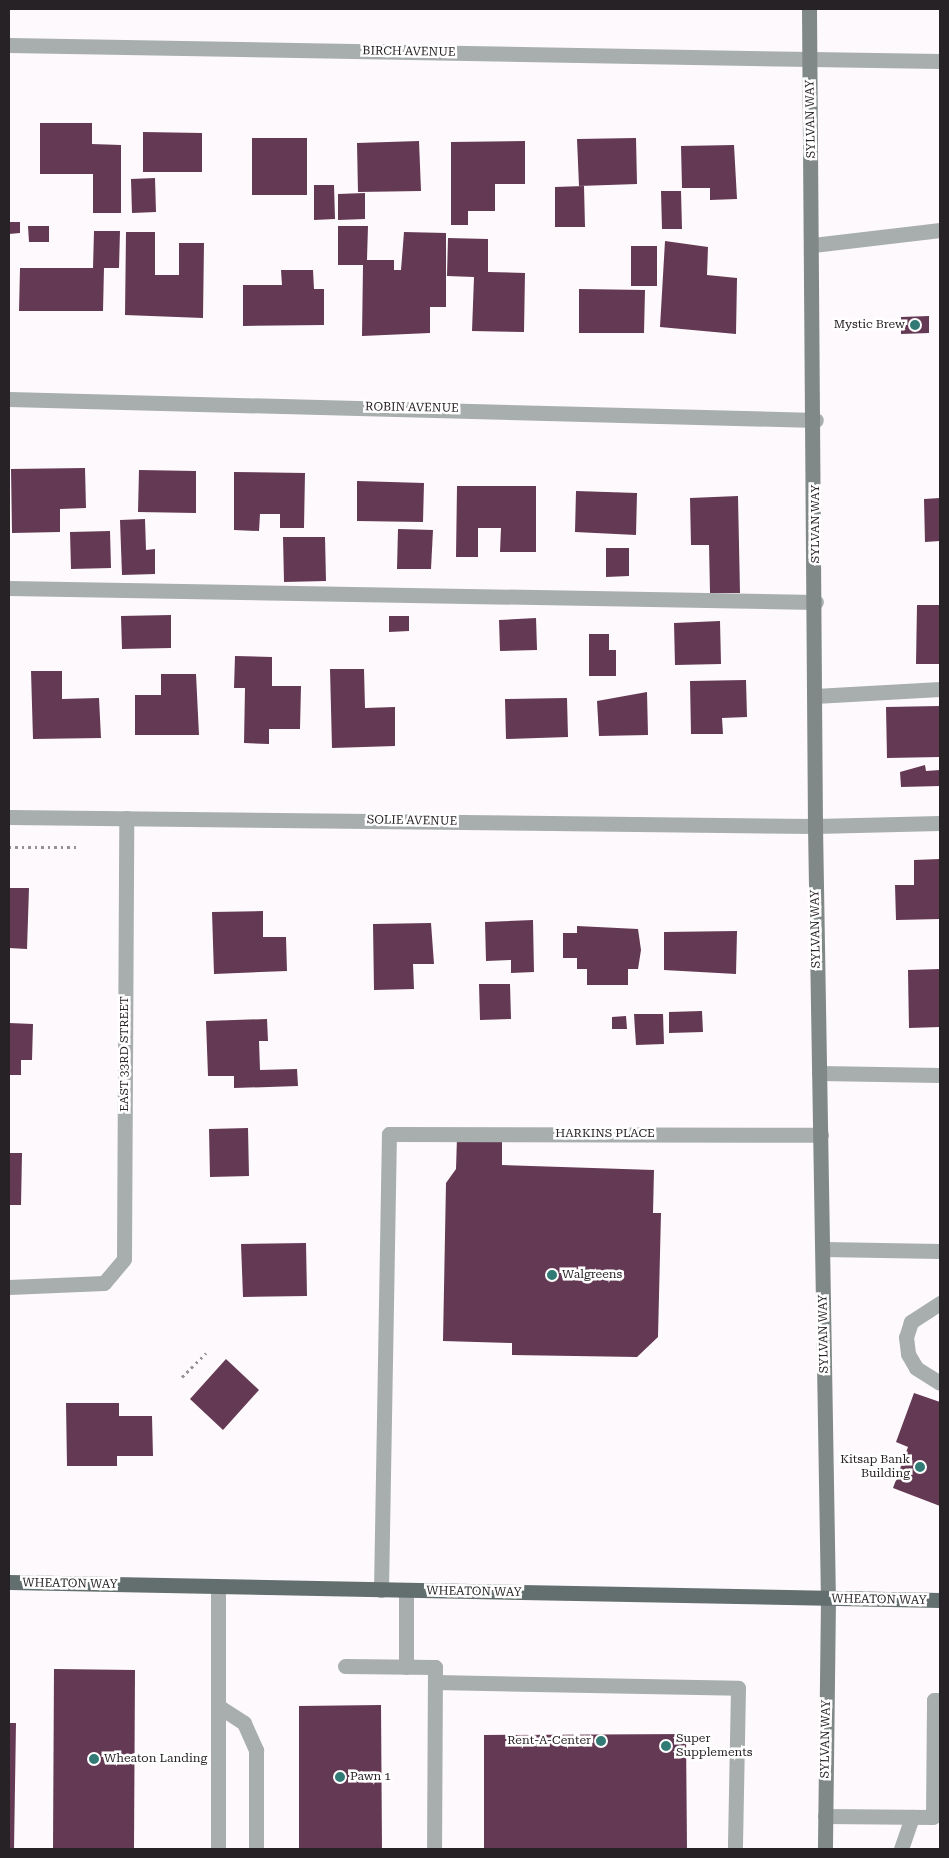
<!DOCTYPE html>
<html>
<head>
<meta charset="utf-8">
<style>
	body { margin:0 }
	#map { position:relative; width:949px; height:1858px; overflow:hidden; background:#fef9fc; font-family:"Roboto Serif",serif }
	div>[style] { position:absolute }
	.building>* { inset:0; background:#643953 }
	.path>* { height:3px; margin-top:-1.5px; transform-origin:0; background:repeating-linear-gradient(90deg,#969194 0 2.5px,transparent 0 6.5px) }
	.service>* { height:15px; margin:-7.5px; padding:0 7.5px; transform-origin:7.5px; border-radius:7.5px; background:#a7aead }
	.minor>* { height:15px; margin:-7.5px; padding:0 7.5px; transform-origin:7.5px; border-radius:7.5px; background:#a7aead }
	.secondary>* { height:15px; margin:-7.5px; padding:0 7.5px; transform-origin:7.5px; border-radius:7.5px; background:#808988 }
	.primary>* { height:15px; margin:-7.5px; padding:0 7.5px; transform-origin:7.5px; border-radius:7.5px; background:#636f6e }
	.dots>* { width:14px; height:14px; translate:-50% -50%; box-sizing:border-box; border:2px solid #fff; border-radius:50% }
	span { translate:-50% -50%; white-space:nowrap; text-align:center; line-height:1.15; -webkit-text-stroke:5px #fff; paint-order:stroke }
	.street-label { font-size:12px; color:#272225 }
	.poi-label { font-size:12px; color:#272225 }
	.right { translate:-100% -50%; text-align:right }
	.left { translate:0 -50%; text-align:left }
	.frame { position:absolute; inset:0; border:10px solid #272225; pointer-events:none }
</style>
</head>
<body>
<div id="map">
	<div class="building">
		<div style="clip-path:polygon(40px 123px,92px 123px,92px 144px,121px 145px,121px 213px,93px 213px,93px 174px,40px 174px)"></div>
		<div style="clip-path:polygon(143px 132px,202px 133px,202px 172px,143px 172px)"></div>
		<div style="clip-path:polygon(252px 138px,307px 138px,307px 195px,252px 195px)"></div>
		<div style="clip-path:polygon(636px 138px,637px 184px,579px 186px,577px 139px)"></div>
		<div style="clip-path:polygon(419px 141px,421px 191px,358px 192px,357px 143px)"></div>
		<div style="clip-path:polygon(525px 141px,525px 184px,495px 184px,495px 211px,468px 211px,468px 225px,451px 225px,451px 142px)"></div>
		<div style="clip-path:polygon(734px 145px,737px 199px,710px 200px,710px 188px,682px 188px,681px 146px)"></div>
		<div style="clip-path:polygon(155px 178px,156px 212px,132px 213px,131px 179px)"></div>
		<div style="clip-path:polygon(314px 185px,334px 185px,335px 219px,314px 220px)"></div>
		<div style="clip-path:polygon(584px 186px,585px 227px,555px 227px,555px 187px)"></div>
		<div style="clip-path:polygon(661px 191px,681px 191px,682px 229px,662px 229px)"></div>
		<div style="clip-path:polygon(365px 193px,365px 219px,338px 220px,338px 194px)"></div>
		<div style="clip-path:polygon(9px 222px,20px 222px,20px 233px,9px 234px)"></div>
		<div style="clip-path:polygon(28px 226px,49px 226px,49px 242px,29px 242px)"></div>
		<div style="clip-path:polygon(338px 226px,368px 226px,367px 260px,394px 260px,394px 270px,401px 270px,404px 232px,446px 233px,446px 307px,430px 307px,430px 333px,362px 336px,363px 265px,338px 265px)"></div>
		<div style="clip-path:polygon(94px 231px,120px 231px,119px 268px,104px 268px,103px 311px,19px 311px,20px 268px,93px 268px)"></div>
		<div style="clip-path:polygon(126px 232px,155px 232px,155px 275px,179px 275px,179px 243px,204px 243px,203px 318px,125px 315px)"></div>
		<div style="clip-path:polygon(448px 238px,488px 239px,488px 272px,525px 273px,524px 332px,472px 331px,474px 277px,447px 276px)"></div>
		<div style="clip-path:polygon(665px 241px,708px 247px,707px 275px,737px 278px,736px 334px,660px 327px)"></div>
		<div style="clip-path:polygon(631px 246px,657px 246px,657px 286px,631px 286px)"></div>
		<div style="clip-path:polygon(281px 270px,313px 270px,314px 289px,324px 289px,324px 325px,243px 326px,243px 285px,282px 285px)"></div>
		<div style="clip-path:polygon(579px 289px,645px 290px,644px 333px,579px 333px)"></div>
		<div style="clip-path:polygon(929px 316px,929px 333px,901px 334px,901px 317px)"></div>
		<div style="clip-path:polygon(85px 468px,86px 508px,60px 509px,60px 532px,12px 533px,11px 469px)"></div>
		<div style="clip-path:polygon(139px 470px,196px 471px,196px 513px,138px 512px)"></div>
		<div style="clip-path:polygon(234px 472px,305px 473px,304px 528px,280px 528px,280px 514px,260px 514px,259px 531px,234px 530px)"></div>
		<div style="clip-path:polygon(357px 481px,424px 483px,423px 522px,357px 521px)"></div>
		<div style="clip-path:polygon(457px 486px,536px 486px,536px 552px,500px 552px,501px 528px,478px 528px,478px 557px,456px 557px)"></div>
		<div style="clip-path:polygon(576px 491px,637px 493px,636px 535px,575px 532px)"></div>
		<div style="clip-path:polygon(738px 496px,740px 593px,710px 593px,709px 545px,691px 545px,690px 498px)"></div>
		<div style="clip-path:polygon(940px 498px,940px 541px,925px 542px,924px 499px)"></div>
		<div style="clip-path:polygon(145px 519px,146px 550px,155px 549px,155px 574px,122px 575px,120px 520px)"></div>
		<div style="clip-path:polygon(398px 529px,433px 530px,431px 569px,397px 569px)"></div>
		<div style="clip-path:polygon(110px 531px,111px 568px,71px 569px,70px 532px)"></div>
		<div style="clip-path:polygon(283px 537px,325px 537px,326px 581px,284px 582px)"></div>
		<div style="clip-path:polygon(606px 548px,629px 548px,629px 576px,606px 577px)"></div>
		<div style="clip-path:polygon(917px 605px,940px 605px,940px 664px,916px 664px)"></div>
		<div style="clip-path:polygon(171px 615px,171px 648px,122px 649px,121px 616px)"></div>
		<div style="clip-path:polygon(389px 616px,409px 616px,409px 631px,389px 632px)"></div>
		<div style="clip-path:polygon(536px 618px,537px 650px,500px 651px,499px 620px)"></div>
		<div style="clip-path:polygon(720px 621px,721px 664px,675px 665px,674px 623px)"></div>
		<div style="clip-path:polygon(589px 634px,609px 634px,609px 650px,616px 650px,616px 676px,589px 676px)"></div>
		<div style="clip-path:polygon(235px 656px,272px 657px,272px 686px,301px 686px,300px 729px,269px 729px,269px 744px,244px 743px,245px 688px,234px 688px)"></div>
		<div style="clip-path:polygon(330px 669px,364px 669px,365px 708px,395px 707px,395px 746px,332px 748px)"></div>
		<div style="clip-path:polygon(31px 671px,62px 671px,62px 699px,99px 698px,101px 738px,33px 739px)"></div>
		<div style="clip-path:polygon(161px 674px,196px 674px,199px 735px,135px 735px,135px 695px,161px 695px)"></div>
		<div style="clip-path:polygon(746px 680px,747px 717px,722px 718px,723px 734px,691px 734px,690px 681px)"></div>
		<div style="clip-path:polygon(647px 692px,648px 735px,599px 736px,597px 701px)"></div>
		<div style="clip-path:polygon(567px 698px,568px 737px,506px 739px,505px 699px)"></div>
		<div style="clip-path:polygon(940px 706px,940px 757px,887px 758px,886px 707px)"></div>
		<div style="clip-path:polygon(925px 765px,926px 771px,940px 770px,940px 786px,901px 787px,900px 772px)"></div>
		<div style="clip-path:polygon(940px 859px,940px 919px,896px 920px,895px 885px,914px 885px,914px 860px)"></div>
		<div style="clip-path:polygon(9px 888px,29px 888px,27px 949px,9px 948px)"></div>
		<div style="clip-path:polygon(263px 911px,263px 937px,286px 937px,287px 971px,214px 974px,212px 912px)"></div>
		<div style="clip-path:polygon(533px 920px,534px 972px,511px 973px,511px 960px,486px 961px,485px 922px)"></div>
		<div style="clip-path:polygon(431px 923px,434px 964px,413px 964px,414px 989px,374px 990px,373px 924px)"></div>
		<div style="clip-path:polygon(577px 926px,638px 929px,641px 950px,638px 969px,628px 969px,628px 985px,587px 985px,587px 969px,577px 969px,577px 958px,563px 958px,563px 933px,577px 933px)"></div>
		<div style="clip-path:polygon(737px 931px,736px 974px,664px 970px,664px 932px)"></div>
		<div style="clip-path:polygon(940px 969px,940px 1027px,909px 1028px,908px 970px)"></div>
		<div style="clip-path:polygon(479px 984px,510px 984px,511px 1019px,480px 1020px)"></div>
		<div style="clip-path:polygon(702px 1011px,703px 1032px,669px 1033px,669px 1012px)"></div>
		<div style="clip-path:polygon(634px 1014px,663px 1014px,664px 1044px,636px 1045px)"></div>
		<div style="clip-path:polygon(626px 1016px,627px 1029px,612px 1029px,612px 1017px)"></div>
		<div style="clip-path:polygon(267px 1019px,268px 1041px,259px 1041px,260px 1070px,297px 1069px,298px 1086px,234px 1088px,234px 1076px,208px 1076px,206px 1021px)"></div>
		<div style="clip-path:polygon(9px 1023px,33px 1024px,32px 1060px,21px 1060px,21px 1075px,9px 1075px)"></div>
		<div style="clip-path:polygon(248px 1128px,249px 1176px,210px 1177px,209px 1129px)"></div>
		<div style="clip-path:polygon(457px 1137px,502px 1138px,502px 1165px,654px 1170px,653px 1213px,661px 1213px,658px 1337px,637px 1357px,512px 1355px,512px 1343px,443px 1341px,446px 1183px,456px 1169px)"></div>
		<div style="clip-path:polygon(9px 1153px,22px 1153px,21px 1205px,9px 1205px)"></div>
		<div style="clip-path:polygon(306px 1243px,307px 1296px,243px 1297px,241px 1244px)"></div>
		<div style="clip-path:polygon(226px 1359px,259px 1390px,223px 1430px,190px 1399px)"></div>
		<div style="clip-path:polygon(914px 1393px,940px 1402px,940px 1506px,893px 1488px,908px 1447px,896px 1442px)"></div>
		<div style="clip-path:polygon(66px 1403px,119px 1403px,119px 1416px,152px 1416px,153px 1456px,117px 1456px,117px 1466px,67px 1466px)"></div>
		<div style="clip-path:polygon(54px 1669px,135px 1670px,134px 1849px,53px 1849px)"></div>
		<div style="clip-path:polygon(381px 1705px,382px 1849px,299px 1849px,299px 1706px)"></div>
		<div style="clip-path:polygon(9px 1723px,16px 1723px,14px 1849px,9px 1849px)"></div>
		<div style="clip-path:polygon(686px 1734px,687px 1849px,484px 1849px,484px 1735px)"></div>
	</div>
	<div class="path">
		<div style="left:9px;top:847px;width:68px"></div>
		<div style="left:182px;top:1377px;width:34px;rotate:-45deg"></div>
	</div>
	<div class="service">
		<div style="left:810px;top:59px;width:130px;rotate:0.9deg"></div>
		<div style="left:813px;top:245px;width:128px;rotate:-6.7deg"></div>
		<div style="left:9px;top:588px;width:807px;rotate:0.99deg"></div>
		<div style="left:815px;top:696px;width:125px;rotate:-3.2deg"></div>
		<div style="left:815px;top:826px;width:125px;rotate:-1.4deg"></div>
		<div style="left:819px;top:1073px;width:121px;rotate:0.9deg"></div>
		<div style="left:823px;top:1249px;width:117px;rotate:1deg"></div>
		<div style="left:940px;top:1303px;width:35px;rotate:147deg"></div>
		<div style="left:911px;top:1322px;width:16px;rotate:108deg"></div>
		<div style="left:906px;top:1337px;width:17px;rotate:83deg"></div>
		<div style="left:908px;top:1354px;width:16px;rotate:60deg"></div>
		<div style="left:916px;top:1368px;width:28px;rotate:32deg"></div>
		<div style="left:218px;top:1587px;width:262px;rotate:90deg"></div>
		<div style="left:381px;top:1590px;width:456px;rotate:-89deg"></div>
		<div style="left:345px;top:1666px;width:90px;rotate:0.6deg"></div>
		<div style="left:435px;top:1667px;width:182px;rotate:90.3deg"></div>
		<div style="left:406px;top:1667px;width:76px;rotate:-90deg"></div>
		<div style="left:435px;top:1682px;width:303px;rotate:1.1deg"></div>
		<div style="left:738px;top:1688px;width:161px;rotate:91.1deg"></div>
		<div style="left:218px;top:1706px;width:31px;rotate:33deg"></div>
		<div style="left:244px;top:1723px;width:30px;rotate:66deg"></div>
		<div style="left:256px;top:1750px;width:99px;rotate:90deg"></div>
		<div style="left:825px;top:1816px;width:108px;rotate:0.5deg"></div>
		<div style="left:933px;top:1817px;width:117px;rotate:-89.5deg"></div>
		<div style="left:934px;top:1700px;width:6px"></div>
		<div style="left:901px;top:1849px;width:34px;rotate:-71deg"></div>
	</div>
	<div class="minor">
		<div style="left:9px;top:45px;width:801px;rotate:1deg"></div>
		<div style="left:9px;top:399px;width:807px;rotate:1.49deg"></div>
		<div style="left:9px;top:817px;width:806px;rotate:0.64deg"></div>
		<div style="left:389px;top:1134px;width:432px;rotate:0.1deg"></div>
		<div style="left:9px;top:1287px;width:95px;rotate:-2.4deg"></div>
		<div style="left:104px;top:1283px;width:31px;rotate:-50deg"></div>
		<div style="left:124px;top:1259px;width:441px;rotate:-89.7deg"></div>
	</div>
	<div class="secondary">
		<div style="left:809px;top:9px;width:817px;rotate:89.58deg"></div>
		<div style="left:815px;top:826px;width:773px;rotate:89.04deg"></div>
		<div style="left:828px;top:1599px;width:250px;rotate:90.7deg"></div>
	</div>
	<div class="primary">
		<div style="left:9px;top:1582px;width:931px;rotate:1.11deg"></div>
	</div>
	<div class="dots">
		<div style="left:915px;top:325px;background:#317a75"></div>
		<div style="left:552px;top:1275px;background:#317a75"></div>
		<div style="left:920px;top:1467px;background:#317a75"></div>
		<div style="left:601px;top:1741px;background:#317a75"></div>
		<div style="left:666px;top:1746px;background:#317a75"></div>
		<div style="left:94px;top:1759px;background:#317a75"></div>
		<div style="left:340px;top:1777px;background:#317a75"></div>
	</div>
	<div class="street-label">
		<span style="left:409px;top:52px;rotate:1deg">BIRCH AVENUE</span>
		<span style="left:811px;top:119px;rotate:-91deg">SYLVAN WAY</span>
		<span style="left:412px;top:408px;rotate:1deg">ROBIN AVENUE</span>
		<span style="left:816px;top:524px;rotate:-90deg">SYLVAN WAY</span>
		<span style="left:412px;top:821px;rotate:1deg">SOLIE AVENUE</span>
		<span style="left:816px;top:929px;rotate:-91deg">SYLVAN WAY</span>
		<span style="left:125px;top:1054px;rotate:-90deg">EAST 33RD STREET</span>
		<span style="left:605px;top:1134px">HARKINS PLACE</span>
		<span style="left:824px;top:1334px;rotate:-91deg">SYLVAN WAY</span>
		<span style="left:70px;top:1584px;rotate:1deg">WHEATON WAY</span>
		<span style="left:474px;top:1592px;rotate:1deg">WHEATON WAY</span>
		<span style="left:879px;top:1600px;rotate:1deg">WHEATON WAY</span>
		<span style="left:826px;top:1739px;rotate:-89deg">SYLVAN WAY</span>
	</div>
	<div class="poi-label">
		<span class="right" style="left:905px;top:325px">Mystic Brew</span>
		<span class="left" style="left:562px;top:1275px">Walgreens</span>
		<span class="right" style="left:910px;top:1467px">Kitsap Bank<br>Building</span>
		<span class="left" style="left:676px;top:1746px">Super<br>Supplements</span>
		<span class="right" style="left:591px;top:1741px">Rent-A-Center</span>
		<span class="left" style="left:104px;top:1759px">Wheaton Landing</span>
		<span class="left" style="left:350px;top:1777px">Pawn 1</span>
	</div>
	<div class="frame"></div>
</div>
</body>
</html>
